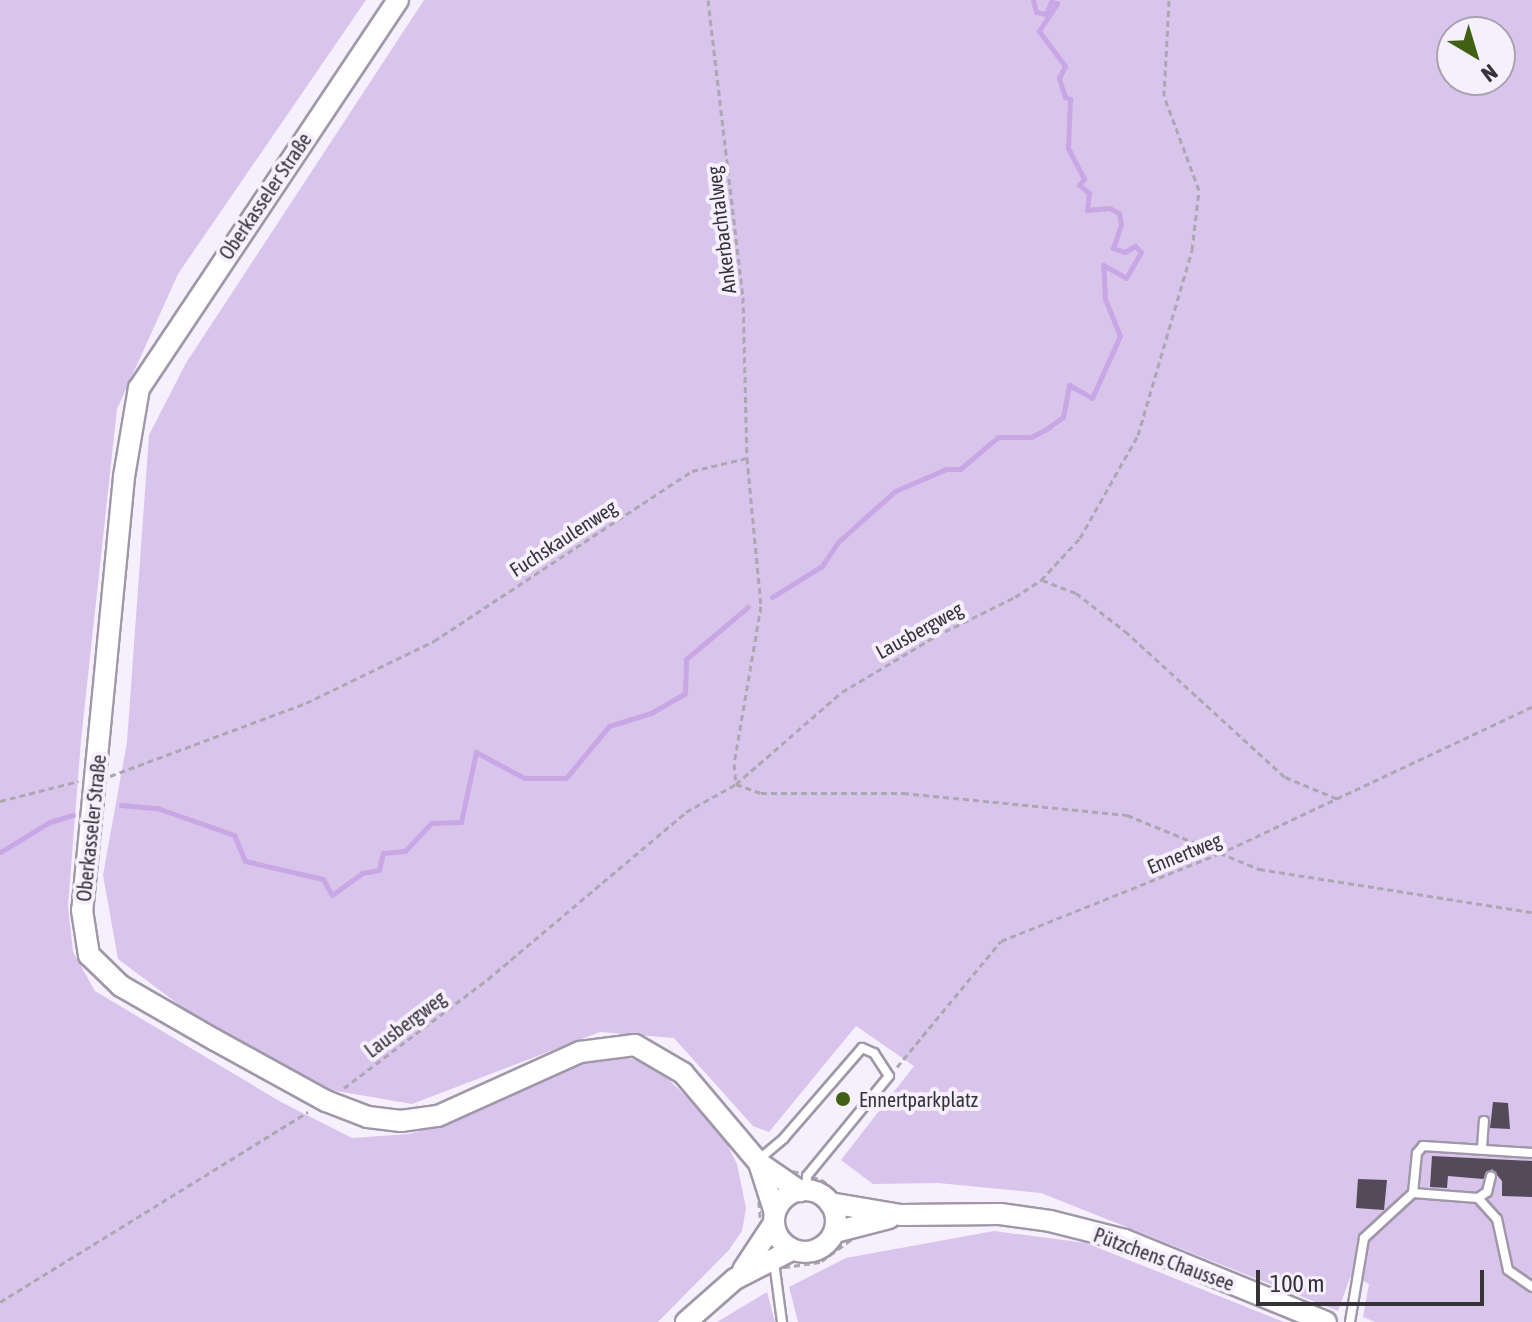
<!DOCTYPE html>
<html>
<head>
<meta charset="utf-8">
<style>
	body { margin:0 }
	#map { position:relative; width:1532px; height:1322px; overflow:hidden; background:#f6effd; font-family:"Asap Condensed",sans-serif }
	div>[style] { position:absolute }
	.green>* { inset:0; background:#d9c4ec }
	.stream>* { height:5px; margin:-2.5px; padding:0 2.5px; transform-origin:2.5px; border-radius:2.5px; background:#c9a7e5 }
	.building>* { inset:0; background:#534b59 }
	.path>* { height:3px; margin-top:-1.5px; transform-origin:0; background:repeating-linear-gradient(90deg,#aca7b2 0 6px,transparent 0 10px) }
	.roads { filter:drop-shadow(2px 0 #a098a8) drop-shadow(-2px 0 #a098a8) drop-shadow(0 2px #a098a8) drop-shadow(0 -2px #a098a8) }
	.service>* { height:8px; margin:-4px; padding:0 4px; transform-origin:4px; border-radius:4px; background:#fff }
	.tertiary>* { height:20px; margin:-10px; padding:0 10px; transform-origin:10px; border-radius:10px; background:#fff }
	.tertiary>.ring { margin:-10px; padding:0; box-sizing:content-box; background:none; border:20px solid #fff; border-radius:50% }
	.dots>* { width:22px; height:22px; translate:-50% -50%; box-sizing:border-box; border:4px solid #f6effd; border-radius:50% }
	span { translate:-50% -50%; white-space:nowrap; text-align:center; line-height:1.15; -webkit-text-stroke:8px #f6effd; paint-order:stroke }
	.street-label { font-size:20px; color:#353238 }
	.poi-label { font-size:20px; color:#353238 }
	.left { translate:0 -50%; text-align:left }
	.north { position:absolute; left:1436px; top:16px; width:80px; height:80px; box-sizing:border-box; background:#f6effd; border:2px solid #a9a3ae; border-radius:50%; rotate:142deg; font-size:22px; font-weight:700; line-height:32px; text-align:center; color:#353238 }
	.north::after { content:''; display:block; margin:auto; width:28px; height:36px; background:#426013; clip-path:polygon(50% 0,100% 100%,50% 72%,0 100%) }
	.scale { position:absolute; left:1256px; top:1270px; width:228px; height:36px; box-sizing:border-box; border:4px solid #353238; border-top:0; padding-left:10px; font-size:24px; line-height:28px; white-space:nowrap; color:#353238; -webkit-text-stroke:6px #f6effd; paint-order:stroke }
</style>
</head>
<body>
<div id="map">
	<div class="green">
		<div style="clip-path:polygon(0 0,366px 0,178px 274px,117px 409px,81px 740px,68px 906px,73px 952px,95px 991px,281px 1102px,352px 1138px,409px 1134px,441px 1125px,577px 1063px,624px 1056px,657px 1068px,720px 1130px,737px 1164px,746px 1208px,742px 1231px,729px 1250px,658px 1322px,0 1322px)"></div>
		<div style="clip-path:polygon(evenodd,424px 0,1532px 0,1532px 1322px,1375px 1322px,1363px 1317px,1369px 1284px,1351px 1275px,1338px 1311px,1041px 1193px,938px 1183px,873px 1184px,841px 1160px,914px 1066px,856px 1026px,769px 1132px,753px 1126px,674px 1038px,600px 1032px,412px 1104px,325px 1089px,194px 1016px,118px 959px,103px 875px,127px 742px,149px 435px,186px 363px,424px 0,1452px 32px,1500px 32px,1500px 80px,1452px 80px,1452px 32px)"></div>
		<div style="clip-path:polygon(994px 1231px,1086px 1243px,1284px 1322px,798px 1322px,789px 1287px,846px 1258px)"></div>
		<div style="clip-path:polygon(767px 1292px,775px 1322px,717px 1322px)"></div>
	</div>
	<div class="stream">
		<div style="left:772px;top:597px;width:59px;rotate:-31.8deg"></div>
		<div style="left:822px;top:566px;width:29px;rotate:-56deg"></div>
		<div style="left:838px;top:542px;width:76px;rotate:-41.8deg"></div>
		<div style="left:895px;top:491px;width:56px;rotate:-23.3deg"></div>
		<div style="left:946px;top:469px;width:14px"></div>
		<div style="left:960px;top:469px;width:50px;rotate:-40.1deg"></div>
		<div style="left:998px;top:437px;width:33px"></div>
		<div style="left:1031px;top:437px;width:16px;rotate:-27deg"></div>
		<div style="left:1045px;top:430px;width:22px;rotate:-36deg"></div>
		<div style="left:1063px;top:417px;width:33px;rotate:-79deg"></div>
		<div style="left:1069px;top:385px;width:26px;rotate:29deg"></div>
		<div style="left:1092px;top:398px;width:68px;rotate:-65.7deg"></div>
		<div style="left:1120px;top:336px;width:40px;rotate:-112deg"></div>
		<div style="left:1105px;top:299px;width:34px;rotate:-93deg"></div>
		<div style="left:1103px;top:265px;width:26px;rotate:29deg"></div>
		<div style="left:1126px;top:278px;width:30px;rotate:-60deg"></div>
		<div style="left:1141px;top:252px;width:8px;rotate:-135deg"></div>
		<div style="left:1135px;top:246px;width:12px;rotate:149deg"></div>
		<div style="left:1125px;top:252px;width:13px;rotate:-162deg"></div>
		<div style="left:1113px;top:248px;width:24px;rotate:-71deg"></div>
		<div style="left:1121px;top:225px;width:12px;rotate:-99deg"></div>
		<div style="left:1119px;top:213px;width:11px;rotate:-153deg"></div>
		<div style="left:1109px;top:208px;width:22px;rotate:175deg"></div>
		<div style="left:1087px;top:210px;width:17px;rotate:-83deg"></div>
		<div style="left:1089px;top:193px;width:13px;rotate:-141deg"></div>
		<div style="left:1079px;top:185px;width:8px;rotate:-50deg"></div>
		<div style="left:1084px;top:179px;width:35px;rotate:-117deg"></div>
		<div style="left:1068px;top:148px;width:49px;rotate:-87.7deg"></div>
		<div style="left:1070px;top:99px;width:5px;rotate:-158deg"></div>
		<div style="left:1065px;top:97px;width:20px;rotate:-108deg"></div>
		<div style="left:1059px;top:78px;width:13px;rotate:-63deg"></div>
		<div style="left:1065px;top:66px;width:44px;rotate:-126.6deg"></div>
		<div style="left:1039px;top:31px;width:33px;rotate:-57deg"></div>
		<div style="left:1057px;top:3px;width:6px;rotate:-171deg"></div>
		<div style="left:1051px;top:2px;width:13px;rotate:113deg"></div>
		<div style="left:1046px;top:14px;width:10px;rotate:-169deg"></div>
		<div style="left:1036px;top:12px;width:12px;rotate:-104deg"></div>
		<div style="left:121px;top:805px;width:36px;rotate:5deg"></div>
		<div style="left:157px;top:808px;width:82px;rotate:19.3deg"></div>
		<div style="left:234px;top:835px;width:28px;rotate:67deg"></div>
		<div style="left:245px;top:861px;width:80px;rotate:13deg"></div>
		<div style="left:323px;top:879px;width:18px;rotate:61deg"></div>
		<div style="left:332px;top:895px;width:37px;rotate:-36deg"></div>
		<div style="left:362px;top:873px;width:17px;rotate:-10deg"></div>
		<div style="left:379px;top:870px;width:17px;rotate:-77deg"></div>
		<div style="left:383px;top:853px;width:22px;rotate:-5deg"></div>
		<div style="left:405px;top:851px;width:38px;rotate:-47deg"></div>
		<div style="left:431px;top:823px;width:30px;rotate:-2deg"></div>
		<div style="left:461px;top:822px;width:72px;rotate:-77.9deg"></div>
		<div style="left:476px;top:752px;width:55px;rotate:28.4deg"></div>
		<div style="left:524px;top:778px;width:42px"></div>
		<div style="left:566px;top:778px;width:67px;rotate:-50.4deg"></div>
		<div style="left:609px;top:726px;width:44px;rotate:-17.2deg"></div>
		<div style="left:651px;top:713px;width:39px;rotate:-30deg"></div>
		<div style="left:685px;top:693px;width:34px;rotate:-88deg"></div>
		<div style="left:686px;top:659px;width:81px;rotate:-40deg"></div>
		<div style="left:0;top:852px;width:58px;rotate:-31deg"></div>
		<div style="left:50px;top:822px;width:24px;rotate:-17deg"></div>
	</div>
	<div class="building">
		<div style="clip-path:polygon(1493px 1102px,1508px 1103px,1510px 1129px,1490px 1128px)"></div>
		<div style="clip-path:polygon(1432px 1156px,1532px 1161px,1532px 1197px,1502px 1196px,1502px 1181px,1492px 1169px,1483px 1179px,1448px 1176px,1447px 1188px,1430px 1187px)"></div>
		<div style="clip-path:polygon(1358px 1179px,1387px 1180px,1384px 1210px,1356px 1208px)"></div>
	</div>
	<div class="path">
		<div style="left:708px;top:0;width:299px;rotate:83.3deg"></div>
		<div style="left:743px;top:297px;width:161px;rotate:88.6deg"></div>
		<div style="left:1042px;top:580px;width:36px;rotate:21deg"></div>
		<div style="left:1076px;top:593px;width:62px;rotate:37.8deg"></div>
		<div style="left:1125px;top:631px;width:217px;rotate:42.4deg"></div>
		<div style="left:1285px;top:777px;width:57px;rotate:22.5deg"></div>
		<div style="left:110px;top:776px;width:209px;rotate:-20.4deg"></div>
		<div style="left:306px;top:703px;width:142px;rotate:-25.8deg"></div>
		<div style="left:434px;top:641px;width:309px;rotate:-33.4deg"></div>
		<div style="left:692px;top:471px;width:57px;rotate:-13.3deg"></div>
		<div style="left:747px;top:458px;width:149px;rotate:84.6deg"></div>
		<div style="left:761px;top:606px;width:160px;rotate:99.7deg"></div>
		<div style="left:734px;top:764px;width:20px;rotate:84deg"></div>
		<div style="left:736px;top:784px;width:27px;rotate:20deg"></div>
		<div style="left:761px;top:793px;width:142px"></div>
		<div style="left:903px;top:793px;width:225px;rotate:5.6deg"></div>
		<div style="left:1127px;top:815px;width:143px;rotate:22.2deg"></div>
		<div style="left:1259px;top:869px;width:276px;rotate:9deg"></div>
		<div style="left:0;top:801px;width:81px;rotate:-14.2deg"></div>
		<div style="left:897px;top:1067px;width:163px;rotate:-50.5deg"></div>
		<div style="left:1001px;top:941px;width:235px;rotate:-21.8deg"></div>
		<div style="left:1219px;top:854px;width:346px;rotate:-25.2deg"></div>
		<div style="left:344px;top:1088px;width:181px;rotate:-37.1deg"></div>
		<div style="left:488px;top:979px;width:259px;rotate:-40.1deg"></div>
		<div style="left:686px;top:812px;width:57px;rotate:-29.2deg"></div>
		<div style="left:736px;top:784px;width:140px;rotate:-41deg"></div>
		<div style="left:842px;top:692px;width:109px;rotate:-30.8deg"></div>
		<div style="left:936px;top:636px;width:88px;rotate:-26.3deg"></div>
		<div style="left:1015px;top:597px;width:31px;rotate:-33deg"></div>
		<div style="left:1041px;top:580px;width:57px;rotate:-47.1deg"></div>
		<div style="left:1080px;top:538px;width:118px;rotate:-60.6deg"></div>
		<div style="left:1138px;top:435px;width:193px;rotate:-73.7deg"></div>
		<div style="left:1192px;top:250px;width:60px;rotate:-83.3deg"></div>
		<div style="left:1199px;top:190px;width:100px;rotate:-110.4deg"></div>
		<div style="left:1164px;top:96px;width:96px;rotate:-87deg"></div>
		<div style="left:783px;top:1168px;width:41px;rotate:17.1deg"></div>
		<div style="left:822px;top:1180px;width:33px;rotate:39deg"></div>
		<div style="left:848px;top:1201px;width:12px;rotate:9deg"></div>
		<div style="left:860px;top:1203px;width:31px;rotate:92deg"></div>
		<div style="left:859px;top:1234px;width:48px;rotate:144.3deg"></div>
		<div style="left:820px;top:1262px;width:49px;rotate:171.7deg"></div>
		<div style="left:772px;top:1269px;width:31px;rotate:-130deg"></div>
		<div style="left:752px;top:1245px;width:20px;rotate:-63deg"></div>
		<div style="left:761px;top:1227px;width:37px;rotate:-95deg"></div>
		<div style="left:758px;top:1190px;width:33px;rotate:-41deg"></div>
		<div style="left:0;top:1302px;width:362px;rotate:-31.7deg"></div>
	</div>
	<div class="roads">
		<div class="service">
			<div style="left:1482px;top:1148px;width:27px;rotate:-86deg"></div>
			<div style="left:757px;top:1161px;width:35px;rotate:-40deg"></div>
			<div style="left:784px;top:1138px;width:119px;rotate:-49.1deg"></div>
			<div style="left:862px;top:1048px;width:13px;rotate:23deg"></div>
			<div style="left:874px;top:1053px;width:27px;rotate:57deg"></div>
			<div style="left:889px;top:1076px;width:129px;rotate:129.4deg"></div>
			<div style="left:807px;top:1176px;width:14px;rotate:94deg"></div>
			<div style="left:1413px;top:1193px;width:65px;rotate:4.4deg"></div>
			<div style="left:1478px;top:1198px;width:11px;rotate:-34deg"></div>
			<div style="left:1487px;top:1192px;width:16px;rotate:-76deg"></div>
			<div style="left:1478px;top:1198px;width:28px;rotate:48deg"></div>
			<div style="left:1497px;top:1219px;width:52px;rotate:77.8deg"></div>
			<div style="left:1508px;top:1270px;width:29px;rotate:35deg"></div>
			<div style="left:774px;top:1262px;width:61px;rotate:82.4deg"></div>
			<div style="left:1350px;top:1322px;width:85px;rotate:-80.5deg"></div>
			<div style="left:1364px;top:1238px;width:67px;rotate:-42.6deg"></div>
			<div style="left:1413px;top:1193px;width:40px;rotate:-84.3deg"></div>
			<div style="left:1417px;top:1153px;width:9px;rotate:-49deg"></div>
			<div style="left:1423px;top:1146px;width:109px;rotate:3.7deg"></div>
		</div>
		<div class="tertiary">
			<div style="left:398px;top:0;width:467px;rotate:123.7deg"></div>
			<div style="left:139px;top:388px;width:90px;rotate:99.6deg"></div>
			<div style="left:124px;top:477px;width:435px;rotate:95.5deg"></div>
			<div style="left:82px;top:910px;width:46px;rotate:81.2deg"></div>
			<div style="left:89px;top:955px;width:45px;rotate:44.1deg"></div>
			<div style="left:121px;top:986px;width:108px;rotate:29.9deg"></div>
			<div style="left:215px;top:1040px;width:127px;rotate:28.8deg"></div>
			<div style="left:326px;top:1101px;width:45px;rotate:20.9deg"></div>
			<div style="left:368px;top:1117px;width:33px;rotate:7deg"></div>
			<div style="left:401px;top:1121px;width:37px;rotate:-8deg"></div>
			<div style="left:438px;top:1116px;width:156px;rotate:-24.3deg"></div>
			<div style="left:580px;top:1052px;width:55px;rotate:-7.3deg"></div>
			<div style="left:635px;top:1045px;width:56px;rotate:30.3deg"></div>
			<div style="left:683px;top:1073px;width:118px;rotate:49.8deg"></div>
			<div style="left:759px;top:1163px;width:50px;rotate:34.3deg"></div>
			<div style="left:759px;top:1163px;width:52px;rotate:72.3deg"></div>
			<div class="ring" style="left:774px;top:1190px;width:42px;height:42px"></div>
			<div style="left:830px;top:1203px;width:72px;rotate:9.6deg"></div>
			<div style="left:901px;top:1215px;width:99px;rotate:-0.6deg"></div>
			<div style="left:1000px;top:1214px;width:50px;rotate:8deg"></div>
			<div style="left:1050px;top:1221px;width:77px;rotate:14.2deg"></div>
			<div style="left:1125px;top:1240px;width:217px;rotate:22.2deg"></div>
			<div style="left:835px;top:1232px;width:56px;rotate:-14.5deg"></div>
			<div style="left:743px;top:1270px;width:56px;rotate:-56.6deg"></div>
			<div style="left:686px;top:1322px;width:65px;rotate:-41.3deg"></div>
			<div style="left:735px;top:1279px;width:64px;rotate:-27deg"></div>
		</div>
	</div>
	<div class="dots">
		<div style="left:843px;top:1099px;background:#426013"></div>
	</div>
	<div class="street-label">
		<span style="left:265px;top:196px;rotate:-56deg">Oberkasseler Straße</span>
		<span style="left:721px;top:230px;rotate:-97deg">Ankerbachtalweg</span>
		<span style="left:563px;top:538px;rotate:-33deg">Fuchskaulenweg</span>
		<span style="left:919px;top:630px;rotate:-29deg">Lausbergweg</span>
		<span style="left:91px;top:828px;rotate:-84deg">Oberkasseler Straße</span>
		<span style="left:1184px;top:853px;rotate:-22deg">Ennertweg</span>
		<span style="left:405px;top:1024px;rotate:-37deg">Lausbergweg</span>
		<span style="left:1164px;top:1259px;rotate:20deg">Pützchens Chaussee</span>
	</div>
	<div class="poi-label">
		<span class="left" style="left:859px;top:1099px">Ennertparkplatz</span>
	</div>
	<div class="north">N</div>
	<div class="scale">100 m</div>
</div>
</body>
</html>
